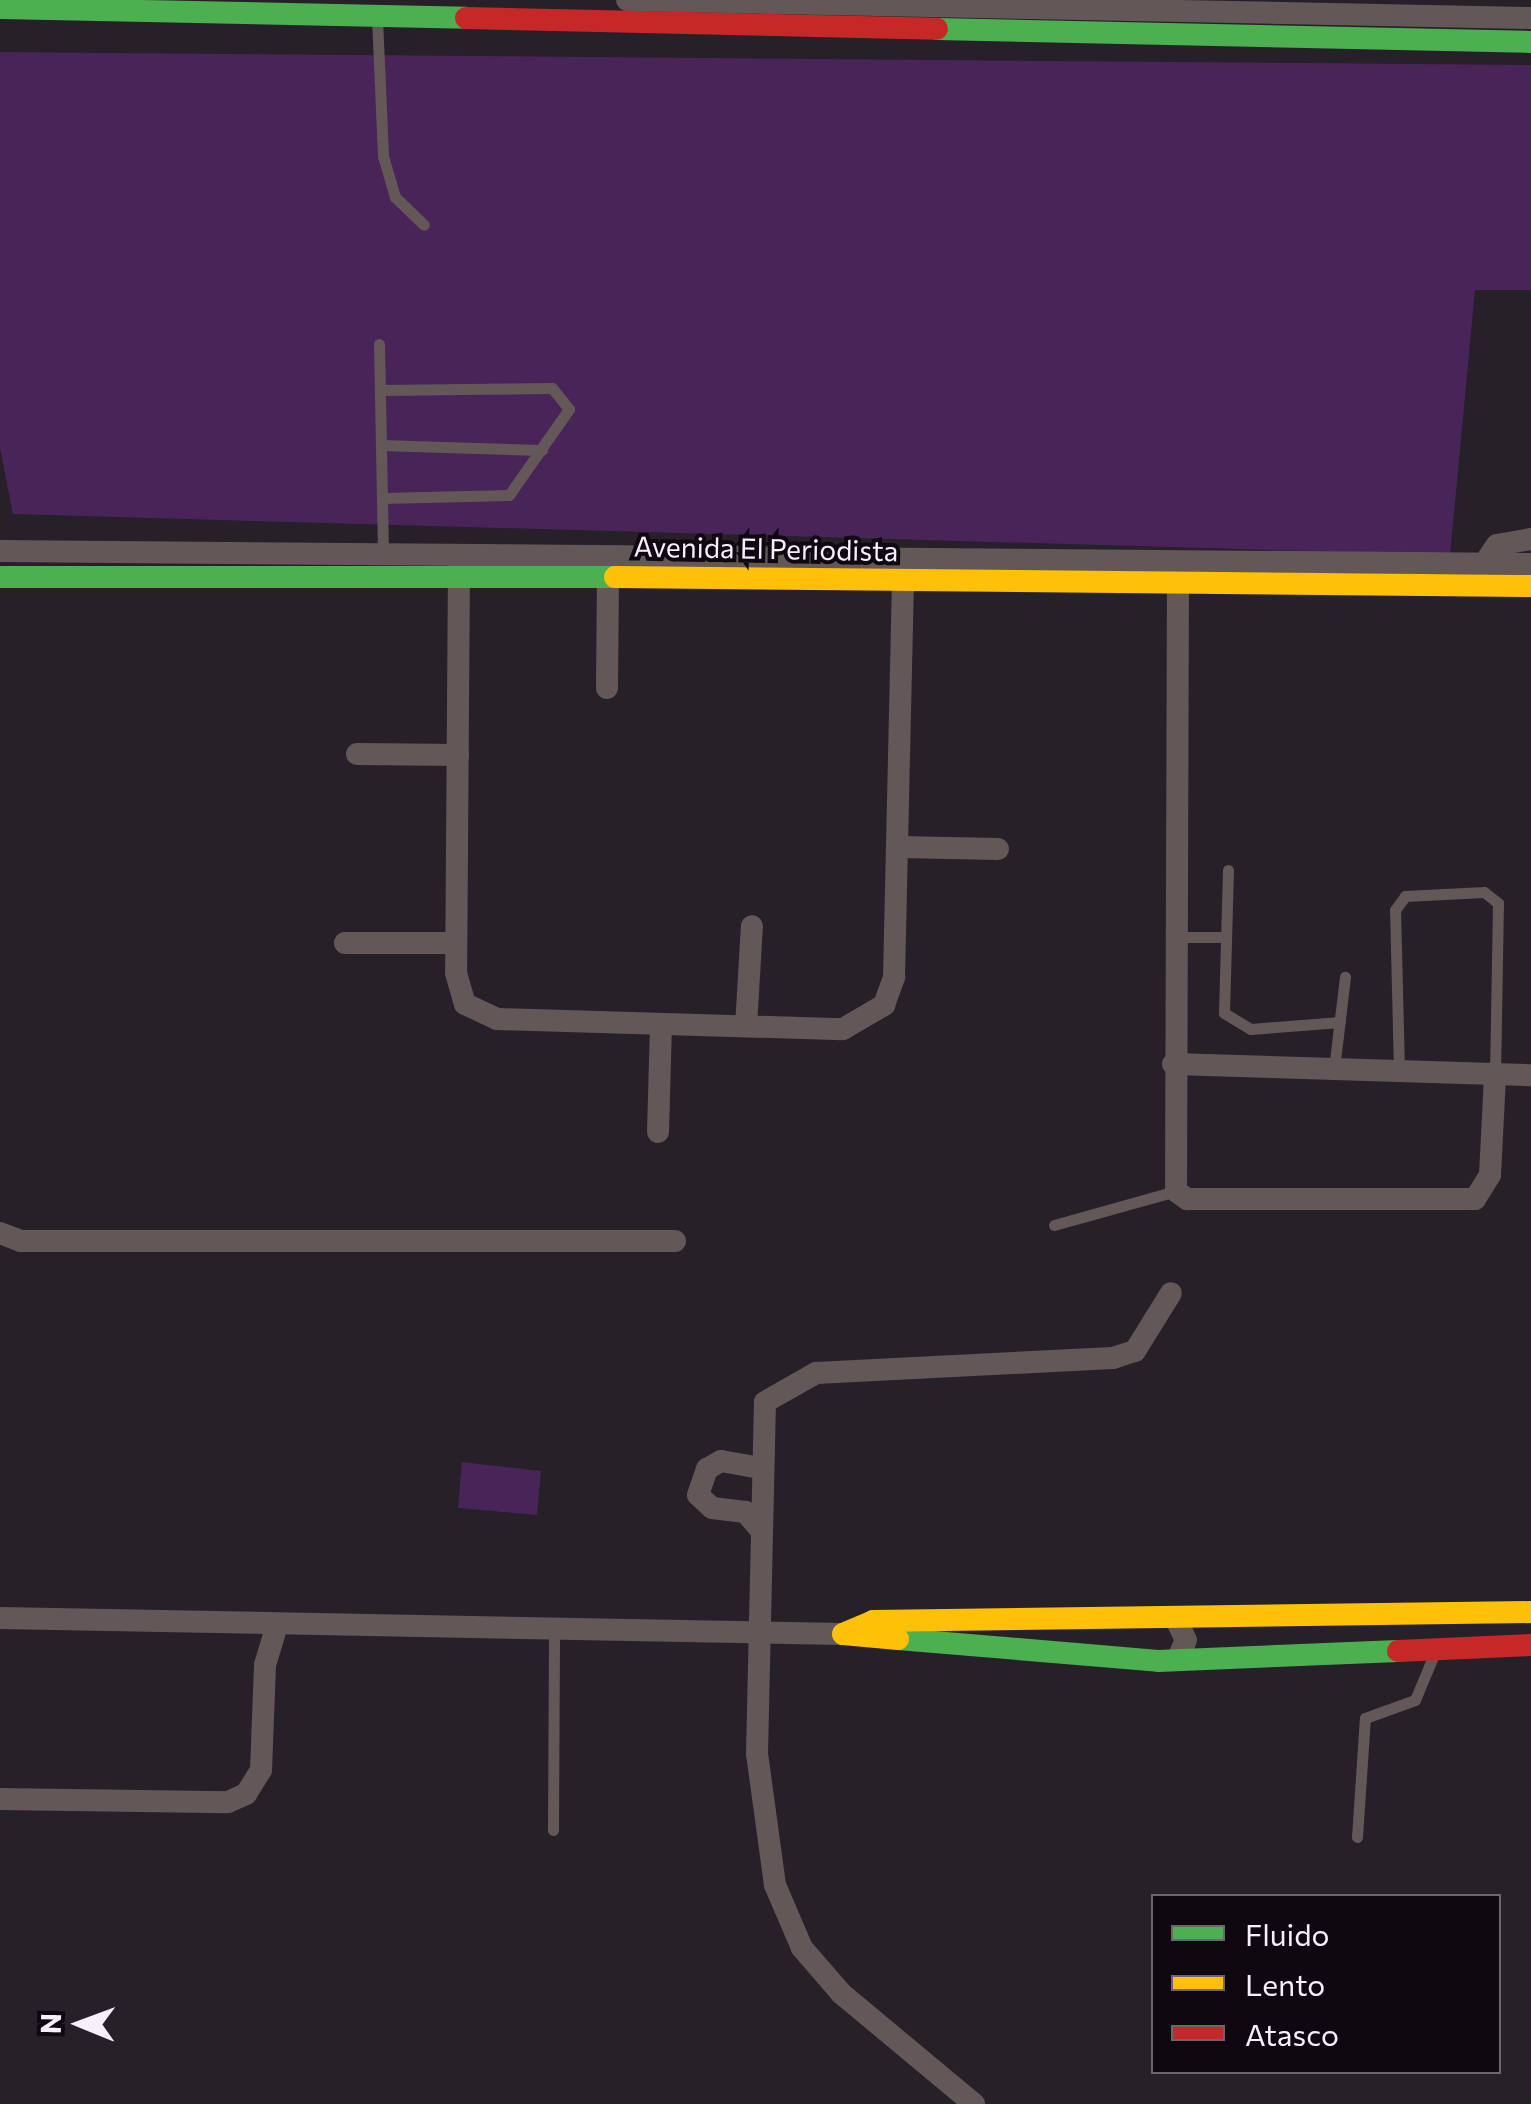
<!DOCTYPE html>
<html>
<head>
<meta charset="utf-8">
<style>
	body { margin:0 }
	#map { position:relative; width:1531px; height:2104px; overflow:hidden; background:#262029; font-family:Commissioner,sans-serif }
	div>[style] { position:absolute }
	.green>* { inset:0; background:#492459 }
	.lane>* { height:11px; margin:-5.5px; padding:0 5.5px; transform-origin:5.5px; border-radius:5.5px; background:#635857 }
	.street>* { height:22px; margin:-11px; padding:0 11px; transform-origin:11px; border-radius:11px; background:#635857 }
	.fast>* { height:22px; margin:-11px; padding:0 11px; transform-origin:11px; border-radius:11px; background:#4caf50 }
	.slow>* { height:22px; margin:-11px; padding:0 11px; transform-origin:11px; border-radius:11px; background:#ffc107 }
	.jam>* { height:22px; margin:-11px; padding:0 11px; transform-origin:11px; border-radius:11px; background:#c62828 }
	span { translate:-50% -50%; white-space:nowrap; text-align:center; line-height:1.15; -webkit-text-stroke:8px #0e0910; paint-order:stroke }
	.street-label { font-size:28px; color:#f7effb }
	.legend { position:absolute; left:1151px; top:1894px; width:350px; height:180px; box-sizing:border-box; background:#0e0910; border:2px solid #6b656e; margin:0; padding:12px 18px; list-style:none; font-size:30px; color:#f7effb }
	.legend li { display:flex; align-items:center; gap:20px; height:50px }
	.legend b { width:50px; border:2px solid #6b656e }
	.north { position:absolute; left:30px; top:1974px; width:100px; height:100px; -webkit-text-stroke:8px #0e0910; paint-order:stroke; rotate:271deg; font-size:28px; font-weight:700; line-height:40px; text-align:center; color:#f7effb }
	.north::after { content:''; display:block; margin:auto; width:35px; height:45px; background:#f7effb; clip-path:polygon(50% 0,100% 100%,50% 72%,0 100%) }
</style>
</head>
<body>
<div id="map">
	<div class="green">
		<div style="clip-path:polygon(0 52px,1531px 65px,1531px 290px,1475px 290px,1450px 555px,13px 514px,0 448px)"></div>
		<div style="clip-path:polygon(462px 1462px,541px 1471px,537px 1515px,458px 1508px)"></div>
	</div>
	<div class="lane">
		<div style="left:377px;top:18px;width:138px;rotate:87.5deg"></div>
		<div style="left:383px;top:156px;width:43px;rotate:73.7deg"></div>
		<div style="left:395px;top:197px;width:40px;rotate:44deg"></div>
		<div style="left:379px;top:344px;width:210px;rotate:88.9deg"></div>
		<div style="left:380px;top:390px;width:172px;rotate:-0.7deg"></div>
		<div style="left:552px;top:388px;width:27px;rotate:51deg"></div>
		<div style="left:569px;top:409px;width:105px;rotate:124.9deg"></div>
		<div style="left:509px;top:495px;width:127px;rotate:178.6deg"></div>
		<div style="left:381px;top:445px;width:161px;rotate:1.8deg"></div>
		<div style="left:1228px;top:870px;width:143px;rotate:91.6deg"></div>
		<div style="left:1224px;top:1013px;width:31px;rotate:31deg"></div>
		<div style="left:1251px;top:1029px;width:89px;rotate:-4.5deg"></div>
		<div style="left:1175px;top:937px;width:51px"></div>
		<div style="left:1334px;top:1069px;width:93px;rotate:-83.2deg"></div>
		<div style="left:1399px;top:1071px;width:161px;rotate:-91.4deg"></div>
		<div style="left:1395px;top:910px;width:17px;rotate:-54deg"></div>
		<div style="left:1405px;top:896px;width:79px;rotate:-2.9deg"></div>
		<div style="left:1484px;top:892px;width:18px;rotate:38deg"></div>
		<div style="left:1498px;top:903px;width:172px;rotate:91deg"></div>
		<div style="left:1054px;top:1225px;width:127px;rotate:-15.6deg"></div>
		<div style="left:553px;top:1830px;width:200px;rotate:-89.7deg"></div>
		<div style="left:1357px;top:1837px;width:119px;rotate:-86.2deg"></div>
		<div style="left:1365px;top:1718px;width:53px;rotate:-19.8deg"></div>
		<div style="left:1415px;top:1700px;width:52px;rotate:-67.4deg"></div>
	</div>
	<div class="street">
		<div style="left:627px;top:0;width:904px;rotate:1.14deg"></div>
		<div style="left:0;top:551px;width:1531px;rotate:0.49deg"></div>
		<div style="left:459px;top:563px;width:410px;rotate:90.4deg"></div>
		<div style="left:456px;top:973px;width:32px;rotate:74deg"></div>
		<div style="left:465px;top:1004px;width:35px;rotate:25deg"></div>
		<div style="left:497px;top:1019px;width:346px;rotate:1.7deg"></div>
		<div style="left:843px;top:1029px;width:48px;rotate:-30.3deg"></div>
		<div style="left:884px;top:1005px;width:30px;rotate:-70deg"></div>
		<div style="left:894px;top:977px;width:411px;rotate:-88.7deg"></div>
		<div style="left:1484px;top:564px;width:23px;rotate:-56deg"></div>
		<div style="left:1497px;top:545px;width:35px;rotate:-10deg"></div>
		<div style="left:1178px;top:570px;width:621px;rotate:90.18deg"></div>
		<div style="left:1176px;top:1191px;width:14px;rotate:36deg"></div>
		<div style="left:1187px;top:1199px;width:288px"></div>
		<div style="left:1475px;top:1199px;width:28px;rotate:-58deg"></div>
		<div style="left:1490px;top:1175px;width:100px;rotate:-87.1deg"></div>
		<div style="left:607px;top:688px;width:111px;rotate:-89.5deg"></div>
		<div style="left:357px;top:754px;width:101px;rotate:0.6deg"></div>
		<div style="left:900px;top:847px;width:98px;rotate:1.2deg"></div>
		<div style="left:345px;top:943px;width:111px"></div>
		<div style="left:746px;top:1026px;width:100px;rotate:-86.6deg"></div>
		<div style="left:1173px;top:1064px;width:358px;rotate:1.8deg"></div>
		<div style="left:658px;top:1132px;width:108px;rotate:-88.4deg"></div>
		<div style="left:0;top:1233px;width:22px;rotate:21deg"></div>
		<div style="left:21px;top:1241px;width:654px"></div>
		<div style="left:760px;top:1529px;width:23px;rotate:-131deg"></div>
		<div style="left:745px;top:1512px;width:33px;rotate:-173deg"></div>
		<div style="left:712px;top:1508px;width:19px;rotate:-137deg"></div>
		<div style="left:698px;top:1495px;width:28px;rotate:-71deg"></div>
		<div style="left:707px;top:1469px;width:16px;rotate:-30deg"></div>
		<div style="left:721px;top:1461px;width:41px;rotate:9.9deg"></div>
		<div style="left:0;top:1618px;width:843px;rotate:1.09deg"></div>
		<div style="left:1176px;top:1619px;width:23px;rotate:65deg"></div>
		<div style="left:1186px;top:1640px;width:22px;rotate:114deg"></div>
		<div style="left:0;top:1799px;width:228px;rotate:0.8deg"></div>
		<div style="left:228px;top:1802px;width:20px;rotate:-24deg"></div>
		<div style="left:246px;top:1794px;width:28px;rotate:-58deg"></div>
		<div style="left:261px;top:1770px;width:105px;rotate:-87.8deg"></div>
		<div style="left:265px;top:1665px;width:42px;rotate:-73.3deg"></div>
		<div style="left:974px;top:2104px;width:173px;rotate:-140.2deg"></div>
		<div style="left:841px;top:1993px;width:60px;rotate:-130.9deg"></div>
		<div style="left:802px;top:1948px;width:69px;rotate:-113.2deg"></div>
		<div style="left:775px;top:1885px;width:132px;rotate:-97.8deg"></div>
		<div style="left:757px;top:1754px;width:352px;rotate:-88.7deg"></div>
		<div style="left:765px;top:1402px;width:59px;rotate:-29.6deg"></div>
		<div style="left:816px;top:1373px;width:297px;rotate:-2.9deg"></div>
		<div style="left:1113px;top:1358px;width:23px;rotate:-18deg"></div>
		<div style="left:1135px;top:1351px;width:68px;rotate:-58.2deg"></div>
	</div>
	<div class="fast">
		<div style="left:0;top:8px;width:466px;rotate:1.2deg"></div>
		<div style="left:937px;top:29px;width:594px;rotate:1.25deg"></div>
		<div style="left:0;top:577px;width:615px"></div>
		<div style="left:898px;top:1639px;width:261px;rotate:4.8deg"></div>
		<div style="left:1158px;top:1661px;width:240px;rotate:-2.4deg"></div>
	</div>
	<div class="slow">
		<div style="left:615px;top:577px;width:916px;rotate:0.56deg"></div>
		<div style="left:898px;top:1639px;width:55px;rotate:-174.8deg"></div>
		<div style="left:843px;top:1634px;width:33px;rotate:-23deg"></div>
		<div style="left:873px;top:1621px;width:658px;rotate:-0.78deg"></div>
	</div>
	<div class="jam">
		<div style="left:466px;top:18px;width:471px;rotate:1.3deg"></div>
		<div style="left:1398px;top:1651px;width:133px;rotate:-2.6deg"></div>
	</div>
	<div class="street-label">
		<span style="left:766px;top:548px;rotate:1deg">Avenida El Periodista</span>
	</div>
	<ul class="legend">
	<li><b style="height:12px;background:#4caf50"></b>Fluido</li>
	<li><b style="height:12px;background:#ffc107"></b>Lento</li>
	<li><b style="height:12px;background:#c62828"></b>Atasco</li>
	</ul>
	<div class="north">N</div>
</div>
</body>
</html>
